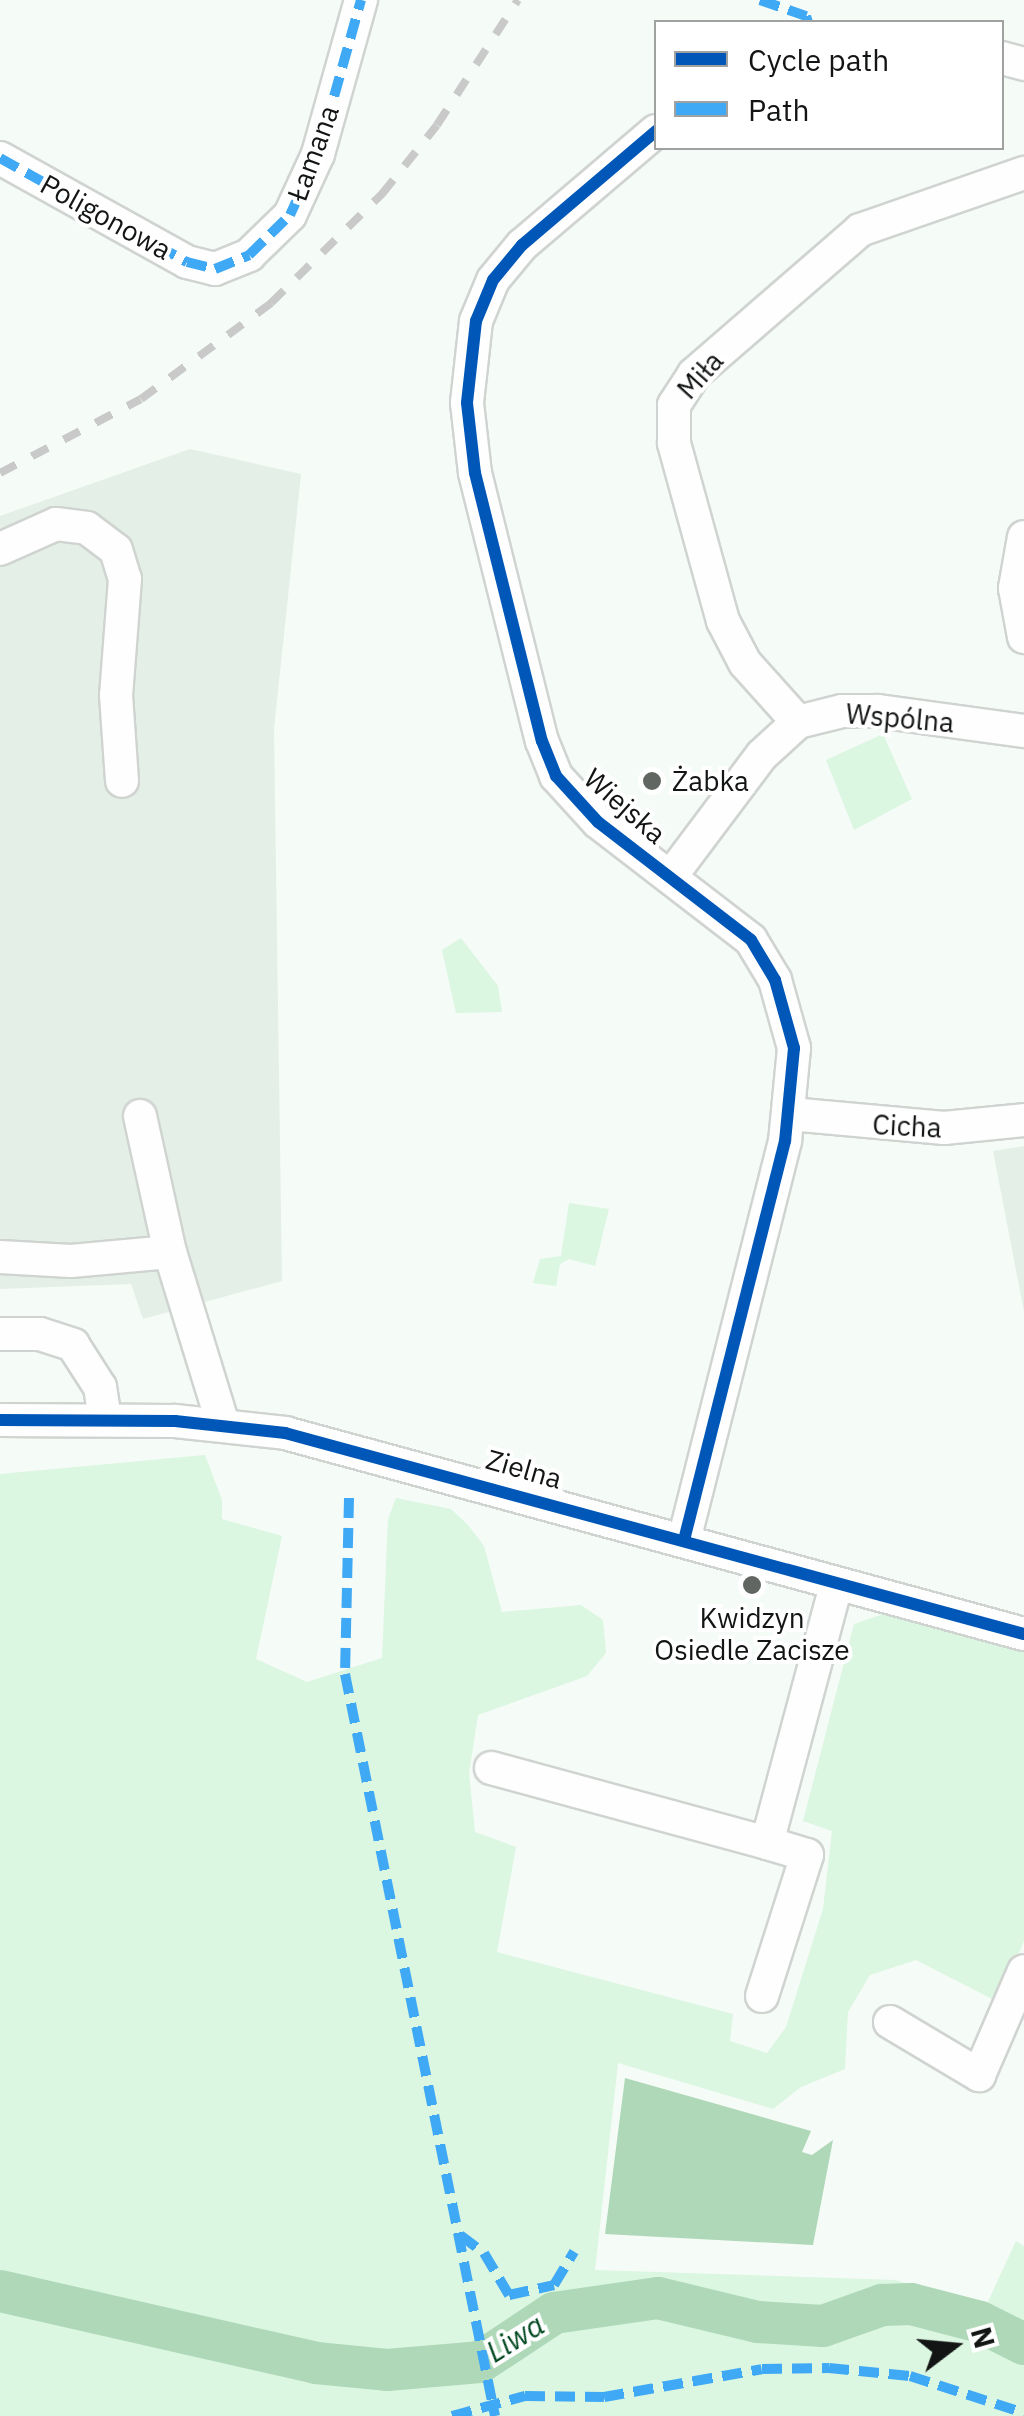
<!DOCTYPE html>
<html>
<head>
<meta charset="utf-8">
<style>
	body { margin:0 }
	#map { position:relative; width:1024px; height:2416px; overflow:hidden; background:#f5fbf6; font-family:"IBM Plex Sans",sans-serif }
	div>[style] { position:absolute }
	.built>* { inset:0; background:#e4f0e7 }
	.green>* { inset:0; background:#dbf6e1 }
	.water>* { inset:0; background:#aed8b8 }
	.river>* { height:42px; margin:-21px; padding:0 21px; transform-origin:21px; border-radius:21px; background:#aed8b8 }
	.roads { filter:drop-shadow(2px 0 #d0d4d1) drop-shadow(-2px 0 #d0d4d1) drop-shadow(0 2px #d0d4d1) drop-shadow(0 -2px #d0d4d1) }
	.minor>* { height:32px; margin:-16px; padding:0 16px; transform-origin:16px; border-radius:16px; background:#fefefe }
	.rail>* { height:8px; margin-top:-4px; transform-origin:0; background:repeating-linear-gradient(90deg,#c8c9c8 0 18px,transparent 0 36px) }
	.quiet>* { height:10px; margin-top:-5px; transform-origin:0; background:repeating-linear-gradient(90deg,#3fa9f5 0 20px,transparent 0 30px) }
	.cycleway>* { height:12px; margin:-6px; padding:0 6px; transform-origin:6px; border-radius:6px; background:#0057b8 }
	.dots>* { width:28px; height:28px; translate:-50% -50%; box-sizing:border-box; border:5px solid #fff; border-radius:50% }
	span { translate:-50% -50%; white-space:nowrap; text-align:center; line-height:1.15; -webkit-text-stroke:8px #fff; paint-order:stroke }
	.street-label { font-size:28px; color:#121513 }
	.poi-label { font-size:28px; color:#121513 }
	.left { translate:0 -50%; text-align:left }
	.water-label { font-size:30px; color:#024922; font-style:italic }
	.legend { position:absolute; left:654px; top:20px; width:350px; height:130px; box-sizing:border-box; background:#fff; border:2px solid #a0a1a1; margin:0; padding:12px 18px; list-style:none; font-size:30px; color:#121513 }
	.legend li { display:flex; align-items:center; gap:20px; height:50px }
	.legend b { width:50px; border:2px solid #a0a1a1 }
	.north { position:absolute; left:904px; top:2296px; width:100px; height:100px; -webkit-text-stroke:8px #fff; paint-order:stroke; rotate:74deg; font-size:28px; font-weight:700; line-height:40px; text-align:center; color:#121513 }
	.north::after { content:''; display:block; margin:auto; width:35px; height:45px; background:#121513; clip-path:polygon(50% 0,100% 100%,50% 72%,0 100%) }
</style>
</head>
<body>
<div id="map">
	<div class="built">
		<div style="clip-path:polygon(190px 449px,301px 474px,274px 729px,282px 1281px,143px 1319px,131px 1284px,0 1289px,0 516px)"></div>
		<div style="clip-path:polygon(1024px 1146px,1024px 1312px,993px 1151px)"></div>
	</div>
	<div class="green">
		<div style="clip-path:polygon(883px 734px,912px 799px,854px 830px,826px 760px)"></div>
		<div style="clip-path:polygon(461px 938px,498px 986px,502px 1012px,456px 1013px,442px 950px)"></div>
		<div style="clip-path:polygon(569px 1203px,609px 1209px,595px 1266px,569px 1259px,560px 1264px,556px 1286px,533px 1283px,540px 1259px,561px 1256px)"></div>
		<div style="clip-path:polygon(205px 1455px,222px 1500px,222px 1519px,282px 1536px,256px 1659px,307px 1682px,382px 1658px,388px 1519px,396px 1498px,451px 1509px,468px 1525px,484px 1546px,502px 1612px,581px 1605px,603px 1620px,606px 1653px,587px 1676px,478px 1715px,469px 1773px,475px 1832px,516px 1847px,497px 1952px,733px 2014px,730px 2041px,767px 2053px,786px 2027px,823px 1909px,832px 1831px,803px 1821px,854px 1624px,883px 1614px,1024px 1648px,1024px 1941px,998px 2002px,916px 1960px,870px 1975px,848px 2012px,845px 2069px,801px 2087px,773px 2109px,618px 2063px,595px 2270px,896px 2280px,985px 2308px,1016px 2241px,1024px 2246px,1024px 2416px,0 2416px,0 1474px)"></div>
	</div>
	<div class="water">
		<div style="clip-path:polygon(625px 2078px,811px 2131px,802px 2152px,812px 2155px,833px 2140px,813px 2245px,605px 2234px)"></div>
	</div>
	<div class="river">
		<div style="left:0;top:2291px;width:324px;rotate:12.8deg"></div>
		<div style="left:316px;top:2363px;width:71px;rotate:5.6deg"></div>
		<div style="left:387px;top:2370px;width:93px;rotate:-4.9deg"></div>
		<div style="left:480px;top:2362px;width:89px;rotate:-33.5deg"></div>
		<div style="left:554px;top:2313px;width:105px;rotate:-8.2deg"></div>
		<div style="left:658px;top:2298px;width:103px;rotate:13.5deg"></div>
		<div style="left:758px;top:2322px;width:65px;rotate:3.5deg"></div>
		<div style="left:823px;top:2326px;width:63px;rotate:-19.6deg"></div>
		<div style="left:882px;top:2305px;width:29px;rotate:-2deg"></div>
		<div style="left:911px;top:2304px;width:71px;rotate:14.6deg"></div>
		<div style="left:980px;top:2322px;width:49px;rotate:26.6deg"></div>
	</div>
	<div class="roads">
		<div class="minor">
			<div style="left:1002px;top:58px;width:23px;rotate:15deg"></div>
			<div style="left:656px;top:131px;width:176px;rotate:139.6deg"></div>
			<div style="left:522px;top:245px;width:45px;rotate:129.6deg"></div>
			<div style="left:493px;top:280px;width:44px;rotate:112.5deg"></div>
			<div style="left:476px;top:321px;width:82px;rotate:96.3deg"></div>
			<div style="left:467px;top:403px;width:70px;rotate:83.5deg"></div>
			<div style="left:475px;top:473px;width:276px;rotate:76deg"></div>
			<div style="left:542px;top:741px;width:38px;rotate:68deg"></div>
			<div style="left:556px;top:776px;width:62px;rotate:47.6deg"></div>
			<div style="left:598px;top:822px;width:193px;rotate:37.6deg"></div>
			<div style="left:751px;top:940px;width:47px;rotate:59deg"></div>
			<div style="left:775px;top:980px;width:71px;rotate:74.4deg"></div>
			<div style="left:794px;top:1048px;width:93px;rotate:95.5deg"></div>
			<div style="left:785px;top:1141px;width:412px;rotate:104.2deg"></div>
			<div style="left:0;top:158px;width:214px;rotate:29.1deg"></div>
			<div style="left:187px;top:262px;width:29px;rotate:14deg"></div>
			<div style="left:215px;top:269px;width:37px;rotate:-22deg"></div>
			<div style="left:249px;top:255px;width:57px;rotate:-44.3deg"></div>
			<div style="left:290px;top:215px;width:67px;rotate:-65.3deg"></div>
			<div style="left:318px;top:154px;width:160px;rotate:-74.4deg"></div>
			<div style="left:1024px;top:537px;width:52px;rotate:100deg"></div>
			<div style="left:1015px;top:588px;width:50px;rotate:79.6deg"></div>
			<div style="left:0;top:549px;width:61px;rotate:-24.1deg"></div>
			<div style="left:56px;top:524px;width:31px;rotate:7deg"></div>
			<div style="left:87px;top:528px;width:36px;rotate:37deg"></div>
			<div style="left:116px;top:550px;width:30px;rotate:73deg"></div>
			<div style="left:125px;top:579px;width:116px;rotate:94.4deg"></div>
			<div style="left:116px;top:695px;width:86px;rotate:86deg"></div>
			<div style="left:798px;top:722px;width:79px;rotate:-131.9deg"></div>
			<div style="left:745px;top:663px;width:47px;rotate:-117.6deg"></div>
			<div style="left:723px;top:621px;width:185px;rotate:-105.4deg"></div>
			<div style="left:674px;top:443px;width:38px;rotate:-90deg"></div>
			<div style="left:674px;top:405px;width:37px;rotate:-57deg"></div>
			<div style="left:694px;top:374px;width:220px;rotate:-40.9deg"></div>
			<div style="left:860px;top:230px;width:174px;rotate:-19.2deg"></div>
			<div style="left:671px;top:876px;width:151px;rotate:-53.1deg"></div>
			<div style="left:762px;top:755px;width:49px;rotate:-42.5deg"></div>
			<div style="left:798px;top:722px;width:45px;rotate:-14deg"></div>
			<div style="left:842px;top:711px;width:36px"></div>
			<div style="left:878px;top:711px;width:147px;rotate:7.8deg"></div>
			<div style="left:790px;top:1114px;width:155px;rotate:5.2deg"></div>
			<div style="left:944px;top:1128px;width:80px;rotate:-5.7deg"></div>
			<div style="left:140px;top:1116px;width:139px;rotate:77.6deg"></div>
			<div style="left:0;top:1257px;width:71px;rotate:3.2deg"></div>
			<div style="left:71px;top:1261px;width:99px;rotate:-5.2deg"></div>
			<div style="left:170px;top:1252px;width:180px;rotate:72.9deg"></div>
			<div style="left:0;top:1334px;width:40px"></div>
			<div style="left:40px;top:1334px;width:35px;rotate:18deg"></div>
			<div style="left:73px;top:1345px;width:50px;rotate:57.3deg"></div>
			<div style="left:100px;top:1387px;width:33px;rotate:81deg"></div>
			<div style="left:0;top:1420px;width:175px;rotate:0.3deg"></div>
			<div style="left:175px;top:1421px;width:111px;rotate:6.2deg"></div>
			<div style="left:285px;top:1433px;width:766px;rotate:15.22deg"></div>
			<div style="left:491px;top:1768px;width:286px;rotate:15.2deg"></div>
			<div style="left:767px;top:1843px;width:267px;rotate:-75deg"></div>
			<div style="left:762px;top:1996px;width:148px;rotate:-72.3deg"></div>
			<div style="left:807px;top:1855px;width:42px;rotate:-163.3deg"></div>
			<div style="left:890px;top:2022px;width:104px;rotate:30.8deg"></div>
			<div style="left:979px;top:2075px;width:113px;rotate:-66.6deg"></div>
		</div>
	</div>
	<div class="rail">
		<div style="left:0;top:473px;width:159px;rotate:-27.7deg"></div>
		<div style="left:141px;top:399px;width:162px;rotate:-36.4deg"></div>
		<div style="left:271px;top:303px;width:156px;rotate:-44.5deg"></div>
		<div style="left:382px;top:194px;width:88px;rotate:-51.4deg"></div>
		<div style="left:437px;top:125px;width:149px;rotate:-57.1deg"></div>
	</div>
	<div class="quiet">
		<div style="left:760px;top:0;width:49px;rotate:19.2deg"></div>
		<div style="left:806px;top:16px;width:6px;rotate:72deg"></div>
		<div style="left:0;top:158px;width:214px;rotate:29.1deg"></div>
		<div style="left:187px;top:262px;width:29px;rotate:14deg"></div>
		<div style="left:215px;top:269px;width:37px;rotate:-22deg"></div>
		<div style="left:249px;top:255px;width:57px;rotate:-44.3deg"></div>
		<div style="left:290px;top:215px;width:67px;rotate:-65.3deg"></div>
		<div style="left:318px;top:154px;width:160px;rotate:-74.4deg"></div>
		<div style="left:349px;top:1498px;width:176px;rotate:91.3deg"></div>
		<div style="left:345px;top:1674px;width:757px;rotate:78.57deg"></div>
		<div style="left:460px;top:2235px;width:30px;rotate:37deg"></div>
		<div style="left:484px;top:2253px;width:49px;rotate:59.2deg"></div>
		<div style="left:509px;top:2295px;width:46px;rotate:-12.5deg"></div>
		<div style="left:554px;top:2285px;width:39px;rotate:-59deg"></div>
		<div style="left:452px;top:2416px;width:76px;rotate:-15.3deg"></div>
		<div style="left:525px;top:2396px;width:79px;rotate:0.7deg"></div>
		<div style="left:604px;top:2397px;width:160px;rotate:-10deg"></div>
		<div style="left:762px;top:2369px;width:67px;rotate:-0.9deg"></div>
		<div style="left:829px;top:2368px;width:81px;rotate:5.6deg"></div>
		<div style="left:910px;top:2376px;width:120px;rotate:18deg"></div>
	</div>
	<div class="cycleway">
		<div style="left:656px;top:131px;width:176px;rotate:139.6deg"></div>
		<div style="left:522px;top:245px;width:45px;rotate:129.6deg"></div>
		<div style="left:493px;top:280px;width:44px;rotate:112.5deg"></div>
		<div style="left:476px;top:321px;width:82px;rotate:96.3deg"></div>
		<div style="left:467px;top:403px;width:70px;rotate:83.5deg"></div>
		<div style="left:475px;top:473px;width:276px;rotate:76deg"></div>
		<div style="left:542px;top:741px;width:38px;rotate:68deg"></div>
		<div style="left:556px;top:776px;width:62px;rotate:47.6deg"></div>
		<div style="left:598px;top:822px;width:193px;rotate:37.6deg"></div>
		<div style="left:751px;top:940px;width:47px;rotate:59deg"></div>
		<div style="left:775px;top:980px;width:71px;rotate:74.4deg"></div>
		<div style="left:794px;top:1048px;width:93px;rotate:95.5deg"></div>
		<div style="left:785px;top:1141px;width:412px;rotate:104.2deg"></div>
		<div style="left:0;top:1420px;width:175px;rotate:0.3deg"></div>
		<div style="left:175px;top:1421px;width:111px;rotate:6.2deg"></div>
		<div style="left:285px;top:1433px;width:766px;rotate:15.22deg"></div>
	</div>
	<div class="dots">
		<div style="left:652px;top:781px;background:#616662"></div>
		<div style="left:752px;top:1585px;background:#616662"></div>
	</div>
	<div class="street-label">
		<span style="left:313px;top:153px;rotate:-70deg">Łamana</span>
		<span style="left:106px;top:217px;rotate:29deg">Poligonowa</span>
		<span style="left:700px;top:375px;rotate:-48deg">Miła</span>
		<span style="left:900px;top:718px;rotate:5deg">Wspólna</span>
		<span style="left:625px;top:806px;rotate:41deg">Wiejska</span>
		<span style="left:907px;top:1126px;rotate:3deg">Cicha</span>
		<span style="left:524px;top:1469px;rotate:16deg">Zielna</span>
	</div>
	<div class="poi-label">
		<span class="left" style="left:672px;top:781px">Żabka</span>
		<span style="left:752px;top:1634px">Kwidzyn<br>Osiedle Zacisze</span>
	</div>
	<div class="water-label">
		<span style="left:515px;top:2338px;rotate:-32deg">Liwa</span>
	</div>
	<ul class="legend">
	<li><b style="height:12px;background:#0057b8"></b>Cycle path</li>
	<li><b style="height:12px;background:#3fa9f5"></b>Path</li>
	</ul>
	<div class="north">N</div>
</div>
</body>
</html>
